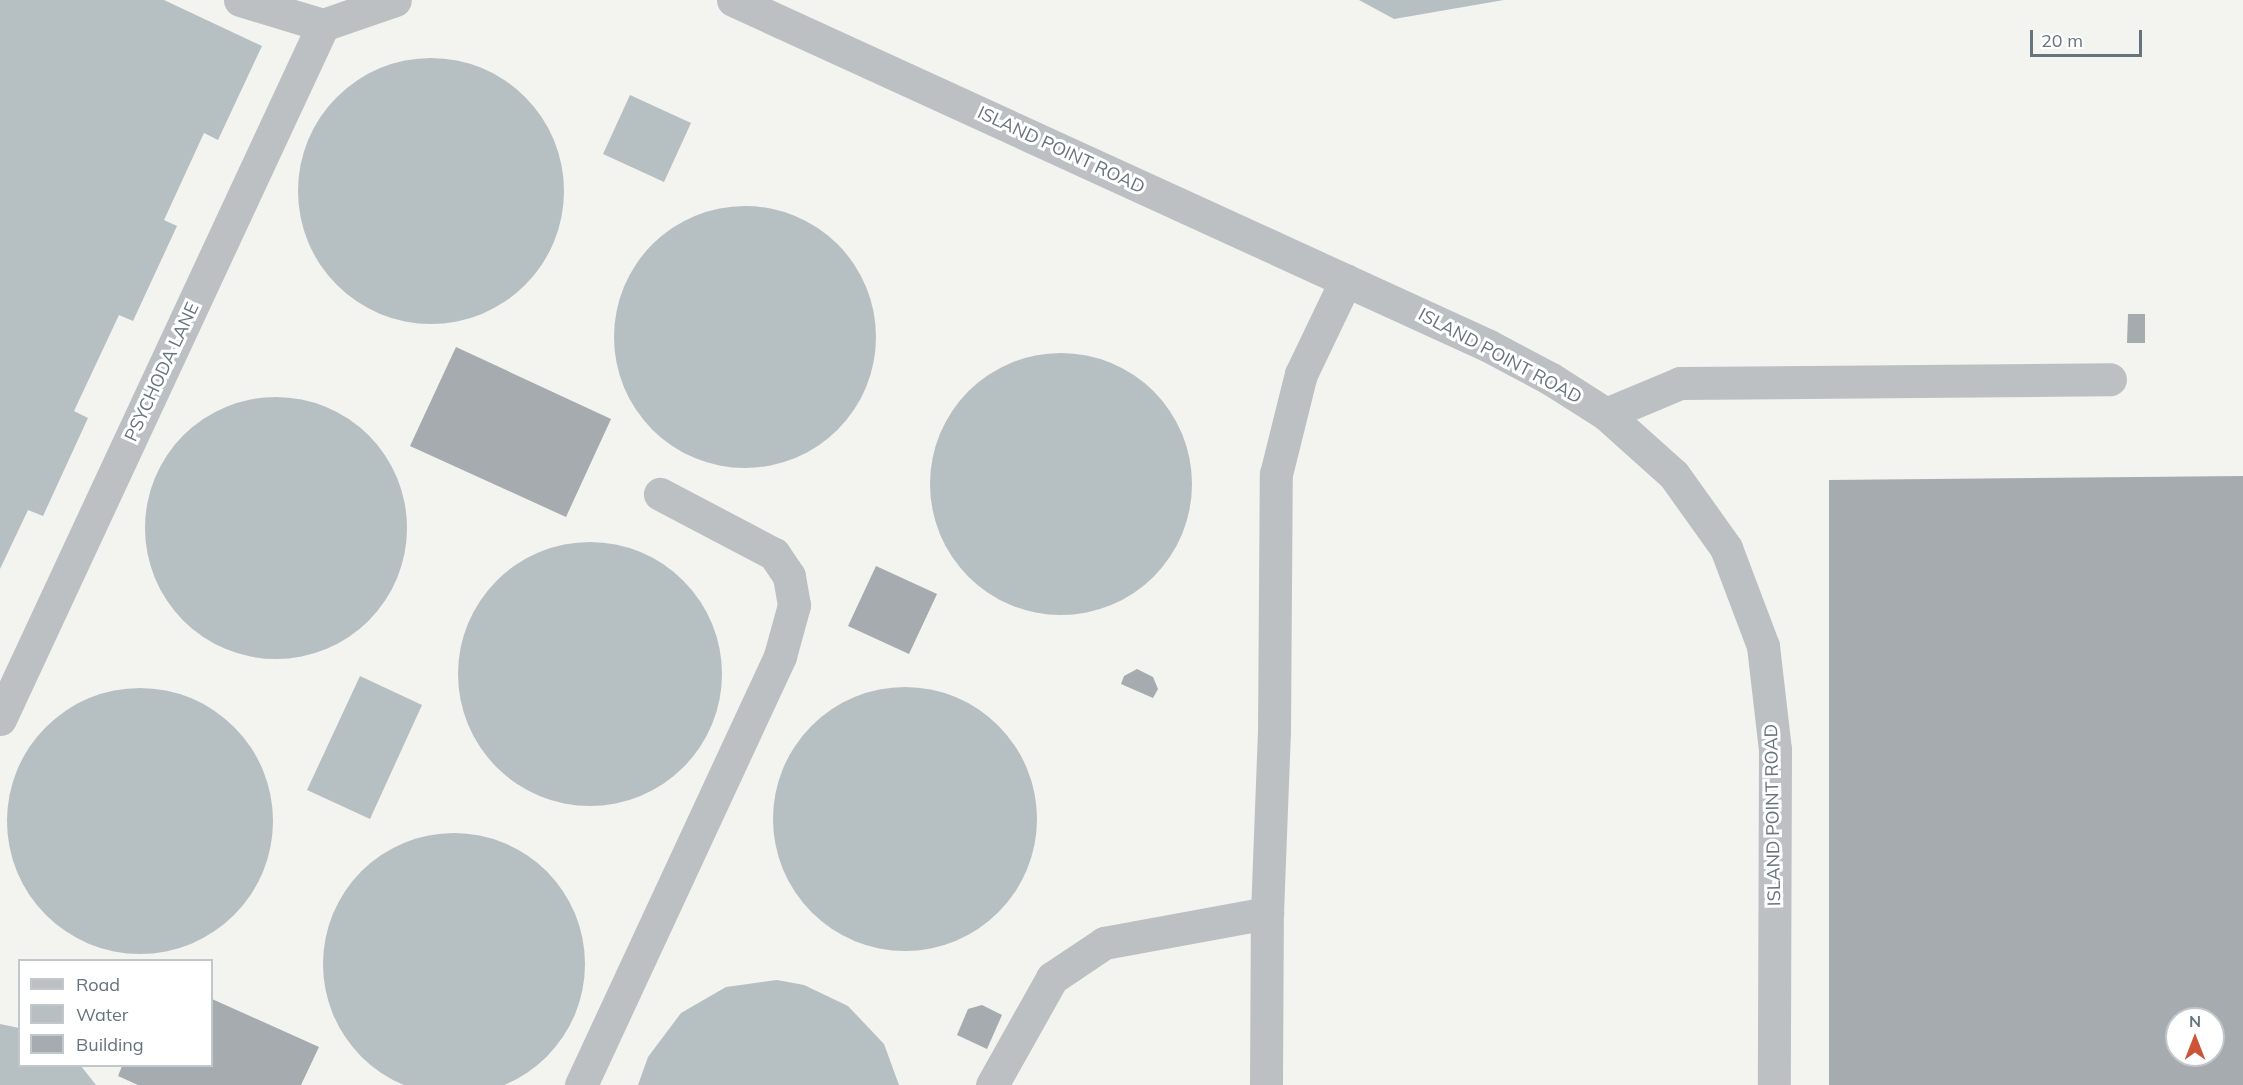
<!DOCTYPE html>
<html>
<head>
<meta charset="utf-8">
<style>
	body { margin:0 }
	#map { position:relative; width:2243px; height:1085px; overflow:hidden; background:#f3f3f0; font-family:Mulish,sans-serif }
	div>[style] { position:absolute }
	.water>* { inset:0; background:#b6c0c3 }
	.round { border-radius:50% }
	.building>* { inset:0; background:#a5abaf }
	.minor>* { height:33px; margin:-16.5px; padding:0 16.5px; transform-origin:16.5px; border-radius:16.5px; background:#bdc0c3 }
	span { translate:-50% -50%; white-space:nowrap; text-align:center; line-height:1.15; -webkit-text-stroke:6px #fff; paint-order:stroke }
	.street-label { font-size:18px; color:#66747d }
	.legend { position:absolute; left:18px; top:959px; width:195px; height:108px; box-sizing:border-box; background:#fff; border:2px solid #c2c7cb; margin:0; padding:8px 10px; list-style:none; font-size:18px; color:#66747d }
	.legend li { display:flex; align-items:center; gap:12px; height:30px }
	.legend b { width:30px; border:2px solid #c2c7cb }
	.north { position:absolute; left:2165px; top:1007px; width:60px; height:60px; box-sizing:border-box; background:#fff; border:2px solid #c2c7cb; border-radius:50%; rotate:0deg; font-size:16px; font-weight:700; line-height:24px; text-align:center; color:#66747d }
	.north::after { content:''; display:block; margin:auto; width:21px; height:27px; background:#cc5437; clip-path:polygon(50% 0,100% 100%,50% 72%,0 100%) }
	.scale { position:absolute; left:2030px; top:30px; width:112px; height:27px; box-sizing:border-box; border:3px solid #66747d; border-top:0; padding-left:8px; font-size:18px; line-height:21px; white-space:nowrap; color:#66747d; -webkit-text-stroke:4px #fff; paint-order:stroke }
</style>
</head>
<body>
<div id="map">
	<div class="water">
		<div style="clip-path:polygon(0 0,164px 0,262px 46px,218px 140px,204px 133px,164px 220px,177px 226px,133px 321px,119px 315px,74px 411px,88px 418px,43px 516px,28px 510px,0 569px)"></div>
		<div style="clip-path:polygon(1359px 0,1504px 0,1394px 19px)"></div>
		<div class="round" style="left:298px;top:58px;width:266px;height:266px"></div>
		<div style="clip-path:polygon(630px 95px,691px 123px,664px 182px,603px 154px)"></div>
		<div class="round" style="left:614px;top:206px;width:262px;height:262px"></div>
		<div class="round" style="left:930px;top:353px;width:262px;height:262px"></div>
		<div class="round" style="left:145px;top:397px;width:262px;height:262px"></div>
		<div class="round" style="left:458px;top:542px;width:264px;height:264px"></div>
		<div style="clip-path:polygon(360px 676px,422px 705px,370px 819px,307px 790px)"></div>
		<div class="round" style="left:773px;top:687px;width:264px;height:264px"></div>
		<div class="round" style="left:7px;top:688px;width:266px;height:266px"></div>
		<div class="round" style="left:323px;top:833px;width:262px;height:262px"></div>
		<div style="clip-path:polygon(777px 980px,804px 985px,848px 1006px,884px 1044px,899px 1085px,638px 1085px,648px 1057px,681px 1013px,726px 987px)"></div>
		<div style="clip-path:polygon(0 1024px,19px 1028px,20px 1066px,81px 1066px,96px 1085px,0 1085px)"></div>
	</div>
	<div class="building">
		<div style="clip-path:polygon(2128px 314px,2145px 314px,2145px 343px,2127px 343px)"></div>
		<div style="clip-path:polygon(456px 347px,611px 419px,566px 517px,410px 446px)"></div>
		<div style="clip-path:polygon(evenodd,2243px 476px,2243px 1085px,1829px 1085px,1829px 480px,2243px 476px,2177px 1019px,2213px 1019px,2213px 1055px,2177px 1055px,2177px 1019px)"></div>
		<div style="clip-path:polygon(876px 566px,937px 594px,909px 654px,848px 626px)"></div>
		<div style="clip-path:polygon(1137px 669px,1153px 677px,1158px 689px,1153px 698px,1121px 684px,1124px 676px)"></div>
		<div style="clip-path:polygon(212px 999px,319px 1047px,301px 1085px,138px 1085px,118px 1076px,122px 1066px,212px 1066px)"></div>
		<div style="clip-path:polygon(982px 1005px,1002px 1015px,987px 1049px,957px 1035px,968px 1009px)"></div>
	</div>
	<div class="minor">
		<div style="left:240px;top:0;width:87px;rotate:16.8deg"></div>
		<div style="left:323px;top:25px;width:76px;rotate:-19.1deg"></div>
		<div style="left:733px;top:0;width:831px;rotate:24.59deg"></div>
		<div style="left:1489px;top:346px;width:70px;rotate:28deg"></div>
		<div style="left:1551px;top:379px;width:65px;rotate:32.5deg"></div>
		<div style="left:1606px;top:414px;width:91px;rotate:41.9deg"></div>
		<div style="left:1674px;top:475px;width:90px;rotate:54.5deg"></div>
		<div style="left:1726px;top:548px;width:105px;rotate:69.3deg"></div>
		<div style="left:1763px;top:646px;width:104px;rotate:83.4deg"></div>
		<div style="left:1775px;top:749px;width:336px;rotate:90.2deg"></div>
		<div style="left:1606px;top:414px;width:80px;rotate:-22.7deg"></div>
		<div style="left:1680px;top:383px;width:430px;rotate:-0.5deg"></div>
		<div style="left:0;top:719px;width:765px;rotate:-65.04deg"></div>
		<div style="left:581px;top:1085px;width:473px;rotate:-65.1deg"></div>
		<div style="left:780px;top:656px;width:53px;rotate:-74.6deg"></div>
		<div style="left:794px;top:605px;width:29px;rotate:-100deg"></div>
		<div style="left:789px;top:576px;width:27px;rotate:-124deg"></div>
		<div style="left:774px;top:554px;width:129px;rotate:-152.2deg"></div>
		<div style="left:992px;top:1085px;width:123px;rotate:-60.7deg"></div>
		<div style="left:1052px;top:978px;width:63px;rotate:-33.9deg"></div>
		<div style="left:1104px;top:943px;width:166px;rotate:-10.4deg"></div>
		<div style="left:1267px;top:913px;width:181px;rotate:-87.8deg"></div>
		<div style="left:1274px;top:732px;width:258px;rotate:-89.6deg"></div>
		<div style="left:1276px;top:474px;width:103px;rotate:-76deg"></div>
		<div style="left:1301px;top:374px;width:104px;rotate:-64.4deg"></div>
		<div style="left:1266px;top:1085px;width:172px;rotate:-89.7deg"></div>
	</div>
	<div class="street-label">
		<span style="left:1061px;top:150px;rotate:25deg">ISLAND POINT ROAD</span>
		<span style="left:1500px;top:356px;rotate:28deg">ISLAND POINT ROAD</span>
		<span style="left:162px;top:372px;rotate:-65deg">PSYCHODA LANE</span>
		<span style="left:1773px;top:815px;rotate:-91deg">ISLAND POINT ROAD</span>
	</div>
	<ul class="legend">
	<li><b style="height:8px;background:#bdc0c3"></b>Road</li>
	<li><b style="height:16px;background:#b6c0c3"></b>Water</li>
	<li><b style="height:16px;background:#a5abaf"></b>Building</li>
	</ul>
	<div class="north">N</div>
	<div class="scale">20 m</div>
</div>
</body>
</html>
